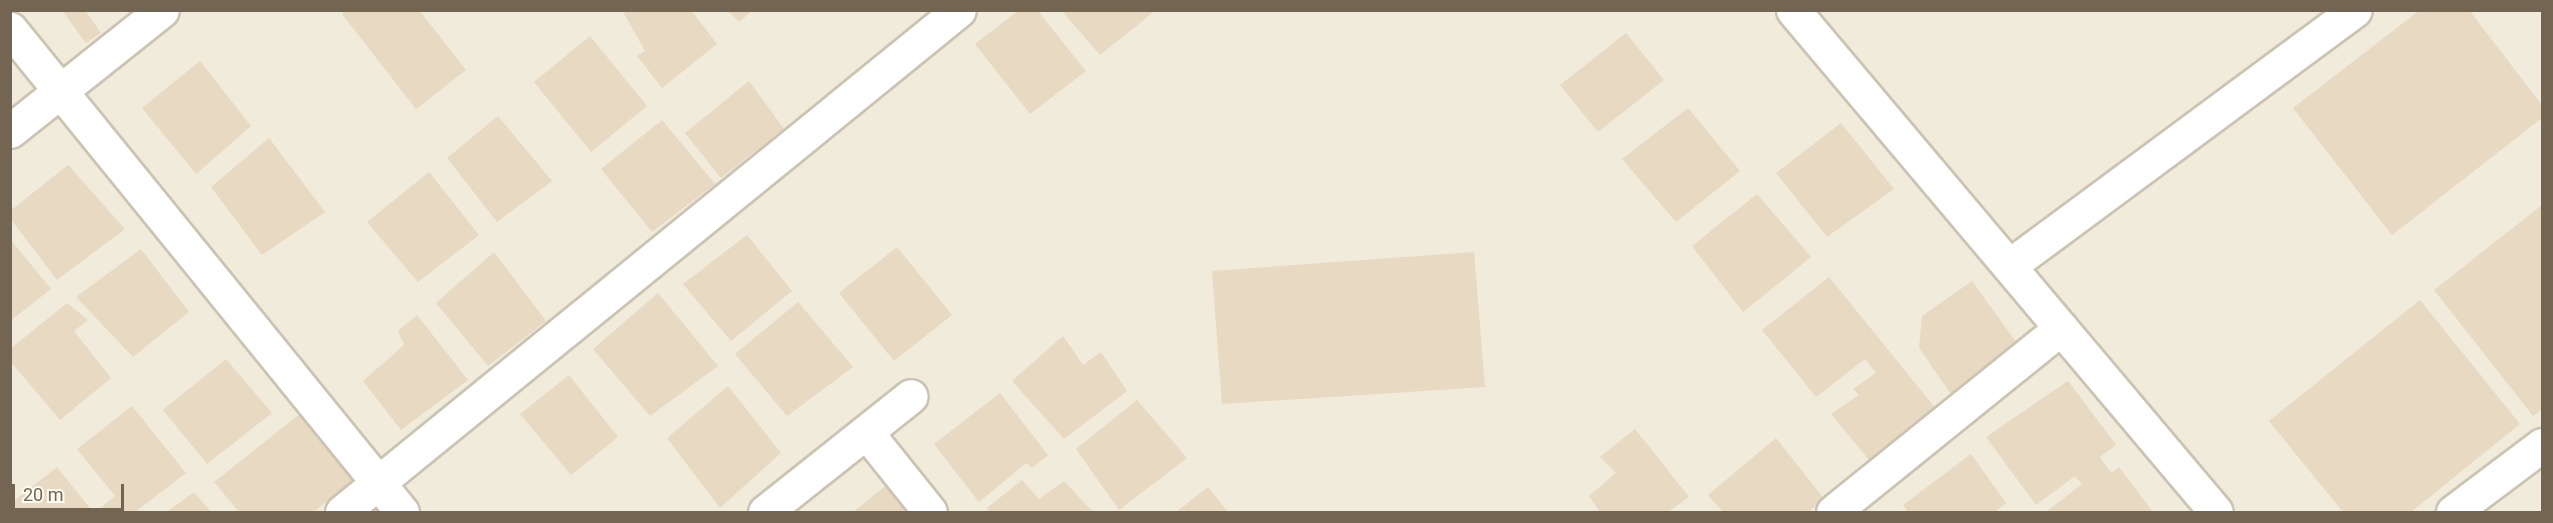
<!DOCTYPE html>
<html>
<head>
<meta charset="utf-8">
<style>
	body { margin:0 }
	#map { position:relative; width:2553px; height:523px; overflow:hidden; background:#faf8ec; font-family:Roboto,sans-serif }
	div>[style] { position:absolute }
	.residential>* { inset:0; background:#f1ebdb }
	.building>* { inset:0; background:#e7d9c2 }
	.roads { filter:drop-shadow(2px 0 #ccc3b3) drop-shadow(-2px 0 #ccc3b3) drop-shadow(0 2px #ccc3b3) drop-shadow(0 -2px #ccc3b3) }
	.minor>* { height:33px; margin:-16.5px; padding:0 16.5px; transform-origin:16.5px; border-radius:16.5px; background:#fff }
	span { translate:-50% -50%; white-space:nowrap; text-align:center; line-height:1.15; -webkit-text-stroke:6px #fdfbf2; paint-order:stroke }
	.frame { position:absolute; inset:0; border:12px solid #736552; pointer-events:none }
	.scale { position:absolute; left:12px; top:484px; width:112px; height:27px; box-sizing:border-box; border:3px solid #736552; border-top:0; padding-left:8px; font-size:18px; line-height:21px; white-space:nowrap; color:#736552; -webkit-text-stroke:4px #fdfbf2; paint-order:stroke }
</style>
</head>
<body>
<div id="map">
	<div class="residential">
		<div style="clip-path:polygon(11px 11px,2542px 11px,2542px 512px,11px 512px)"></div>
	</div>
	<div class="building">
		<div style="clip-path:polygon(85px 10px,101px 33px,86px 43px,63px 12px)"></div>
		<div style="clip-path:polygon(345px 10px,419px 10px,466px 70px,416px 109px,342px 14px)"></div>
		<div style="clip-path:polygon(622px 10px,691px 10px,717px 44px,662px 88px,637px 56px,645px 51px)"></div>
		<div style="clip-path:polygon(727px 10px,753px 10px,739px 22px)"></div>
		<div style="clip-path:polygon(1019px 10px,1037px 10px,1086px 71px,1030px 114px,975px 44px)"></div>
		<div style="clip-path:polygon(1061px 10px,1156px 10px,1100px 55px)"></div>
		<div style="clip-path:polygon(2420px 10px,2469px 10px,2542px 105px,2542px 118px,2392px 235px,2293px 108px)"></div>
		<div style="clip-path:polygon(1626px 33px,1664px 80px,1598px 132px,1560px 85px)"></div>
		<div style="clip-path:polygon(590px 36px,647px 106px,591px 152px,534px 82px)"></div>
		<div style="clip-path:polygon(200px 61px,251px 126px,196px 174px,142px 108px)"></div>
		<div style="clip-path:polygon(749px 81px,784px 129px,721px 178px,685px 133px)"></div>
		<div style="clip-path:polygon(1688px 108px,1740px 171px,1676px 222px,1622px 159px)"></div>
		<div style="clip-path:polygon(498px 116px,552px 181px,497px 222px,447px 158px)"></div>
		<div style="clip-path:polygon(662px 120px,715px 184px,652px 232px,601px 169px)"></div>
		<div style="clip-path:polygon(1841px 123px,1894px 189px,1827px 237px,1776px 173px)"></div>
		<div style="clip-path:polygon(269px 138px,325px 212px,262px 255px,211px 187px)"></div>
		<div style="clip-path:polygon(68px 165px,125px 229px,57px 280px,10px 218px,10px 211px)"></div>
		<div style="clip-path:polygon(429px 172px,479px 235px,418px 282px,367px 222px)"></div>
		<div style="clip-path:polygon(1757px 194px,1811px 257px,1743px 312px,1692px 246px)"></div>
		<div style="clip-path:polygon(2542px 205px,2542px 409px,2533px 416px,2434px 290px)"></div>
		<div style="clip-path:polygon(747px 235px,792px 291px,731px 341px,683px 284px)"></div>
		<div style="clip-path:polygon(10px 239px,51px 289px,10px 321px)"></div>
		<div style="clip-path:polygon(897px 247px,952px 315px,894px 361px,839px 293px)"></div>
		<div style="clip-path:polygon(141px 249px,189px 312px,133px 357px,76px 297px)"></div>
		<div style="clip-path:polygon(494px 252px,546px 321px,488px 366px,436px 303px)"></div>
		<div style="clip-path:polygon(1474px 252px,1485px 387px,1222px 404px,1212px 271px)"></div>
		<div style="clip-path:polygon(1829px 277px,1937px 410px,1870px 461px,1831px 414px,1859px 395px,1853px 389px,1876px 373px,1865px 359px,1816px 397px,1762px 330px)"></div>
		<div style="clip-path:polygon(1972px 281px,2021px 349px,1953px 397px,1919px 348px,1922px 316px)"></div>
		<div style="clip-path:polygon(658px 293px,718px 366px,650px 416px,593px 349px)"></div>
		<div style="clip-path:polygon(2420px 300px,2520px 424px,2411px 512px,2343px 512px,2269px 421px)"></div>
		<div style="clip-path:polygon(798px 302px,853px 367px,787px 416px,735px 354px)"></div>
		<div style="clip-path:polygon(67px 303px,88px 320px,74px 331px,111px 378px,60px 420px,10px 361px,10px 349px)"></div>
		<div style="clip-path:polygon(417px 315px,468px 380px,401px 430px,363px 381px,404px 345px,398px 331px)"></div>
		<div style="clip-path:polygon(1063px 336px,1083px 365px,1101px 352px,1127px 391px,1064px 439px,1012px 381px)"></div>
		<div style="clip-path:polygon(226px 359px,272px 413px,207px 464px,163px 410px)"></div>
		<div style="clip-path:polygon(569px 375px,618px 437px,571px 475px,520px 414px)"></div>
		<div style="clip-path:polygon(2068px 381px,2116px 445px,2100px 457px,2111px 473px,2119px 467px,2153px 512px,2046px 512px,2082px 484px,2075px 476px,2036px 505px,1986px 437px)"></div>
		<div style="clip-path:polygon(728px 386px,781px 453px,720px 508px,667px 438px)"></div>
		<div style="clip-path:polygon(1000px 393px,1048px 455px,1032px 468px,1026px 463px,979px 502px,934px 444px)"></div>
		<div style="clip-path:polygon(1137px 400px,1187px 458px,1119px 510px,1076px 449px)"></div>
		<div style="clip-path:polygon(132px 406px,186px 473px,135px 512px,96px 512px,115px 496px,77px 449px)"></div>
		<div style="clip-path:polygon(305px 410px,358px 478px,313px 512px,239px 512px,214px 482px)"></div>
		<div style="clip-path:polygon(1635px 429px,1689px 497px,1668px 512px,1600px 512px,1589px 496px,1616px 473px,1600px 457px)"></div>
		<div style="clip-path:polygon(1776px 438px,1825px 500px,1807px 512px,1723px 512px,1708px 495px)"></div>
		<div style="clip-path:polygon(1971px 454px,2006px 503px,1995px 512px,1908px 512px,1903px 505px)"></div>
		<div style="clip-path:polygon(57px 467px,93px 512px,10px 512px,10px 504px)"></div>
		<div style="clip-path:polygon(1022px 480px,1039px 499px,1064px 481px,1093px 512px,990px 512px,987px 508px)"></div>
		<div style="clip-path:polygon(890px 482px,914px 512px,853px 512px)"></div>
		<div style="clip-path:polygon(1208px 487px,1228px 512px,1176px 512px)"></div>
		<div style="clip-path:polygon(194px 492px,211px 512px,167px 512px)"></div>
	</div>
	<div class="roads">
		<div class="minor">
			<div style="left:1793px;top:10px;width:656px;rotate:49.88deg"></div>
			<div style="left:10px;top:29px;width:622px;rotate:50.94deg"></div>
			<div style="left:10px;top:131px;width:194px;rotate:-38.5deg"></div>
			<div style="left:2009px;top:266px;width:430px;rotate:-36.5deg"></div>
			<div style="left:866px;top:432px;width:102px;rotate:51.3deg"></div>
			<div style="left:342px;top:512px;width:795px;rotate:-39.13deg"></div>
			<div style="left:765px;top:512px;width:186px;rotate:-38.5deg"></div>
			<div style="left:1833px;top:512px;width:293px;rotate:-38.9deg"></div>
			<div style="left:2453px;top:512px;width:111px;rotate:-37deg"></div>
		</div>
	</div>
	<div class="frame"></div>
	<div class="scale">20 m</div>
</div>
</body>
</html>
